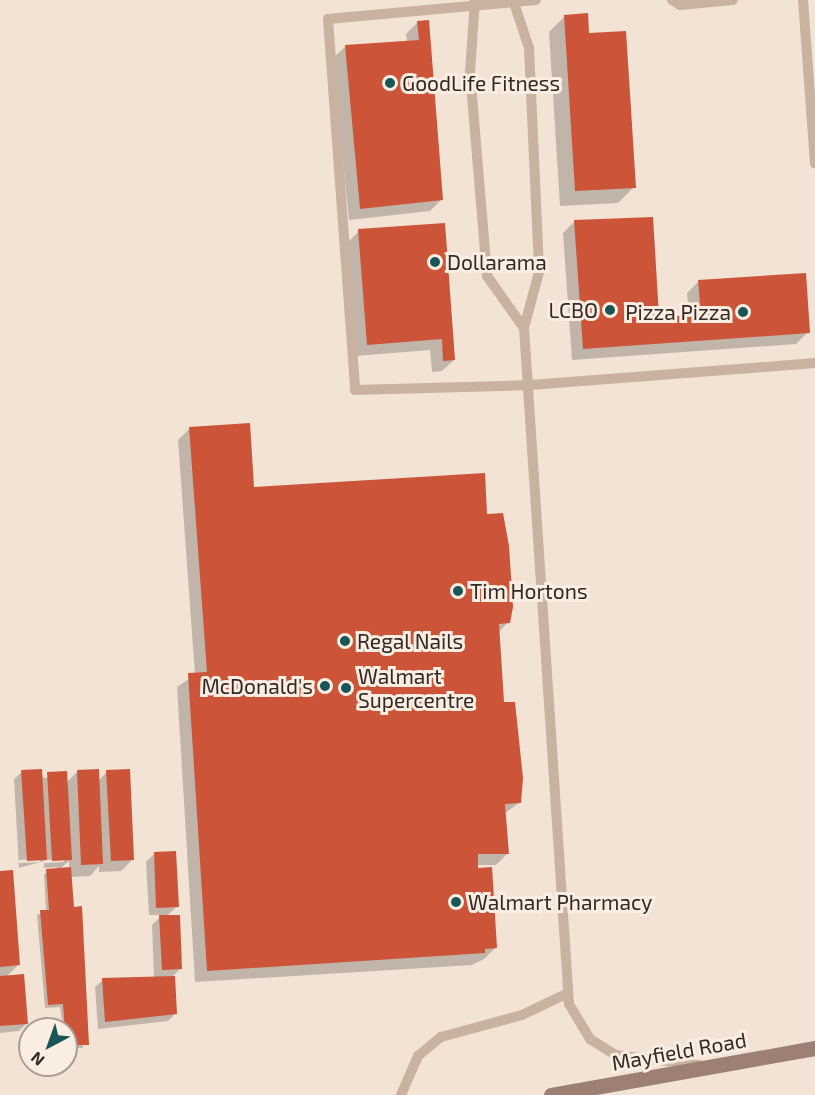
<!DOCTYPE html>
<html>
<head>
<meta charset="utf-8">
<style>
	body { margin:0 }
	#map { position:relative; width:815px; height:1095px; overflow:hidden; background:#f2e3d5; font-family:"Exo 2",sans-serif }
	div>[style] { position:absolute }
	.shadow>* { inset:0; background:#0003 }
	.building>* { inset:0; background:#cc5439 }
	.lane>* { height:10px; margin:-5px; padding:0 5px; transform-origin:5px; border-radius:5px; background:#cab2a1 }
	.secondary>* { height:15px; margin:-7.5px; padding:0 7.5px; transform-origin:7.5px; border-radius:7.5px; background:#9d8073 }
	.dots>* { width:16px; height:16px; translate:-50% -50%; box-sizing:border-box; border:3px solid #faede1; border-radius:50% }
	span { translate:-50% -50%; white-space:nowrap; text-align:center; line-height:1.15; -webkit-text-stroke:6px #faede1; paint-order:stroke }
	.poi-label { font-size:21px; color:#342824 }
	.left { translate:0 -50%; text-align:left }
	.right { translate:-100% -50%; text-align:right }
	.street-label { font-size:21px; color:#342824 }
	.north { position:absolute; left:18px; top:1017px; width:60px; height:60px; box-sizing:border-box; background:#faede1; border:2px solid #ab9e95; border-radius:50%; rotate:221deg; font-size:16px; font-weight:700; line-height:24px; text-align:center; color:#342824 }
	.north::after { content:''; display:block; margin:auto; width:21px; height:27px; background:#185657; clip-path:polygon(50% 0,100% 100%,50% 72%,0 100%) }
</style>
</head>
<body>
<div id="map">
	<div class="shadow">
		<div style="clip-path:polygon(565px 16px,587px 35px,634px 187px,618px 203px,560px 206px,549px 32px)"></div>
		<div style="clip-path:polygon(418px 22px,442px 199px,430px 211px,349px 220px,333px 58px,345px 47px,407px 42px,406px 34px)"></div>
		<div style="clip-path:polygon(575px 221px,658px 318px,689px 317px,687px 293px,699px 281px,808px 332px,796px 344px,572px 360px,563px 233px)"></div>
		<div style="clip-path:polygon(444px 225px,454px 360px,442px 371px,432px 372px,430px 350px,355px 356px,347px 243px,359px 231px)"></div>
		<div style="clip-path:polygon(190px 428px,252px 489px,486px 515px,508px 622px,498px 633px,502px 704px,520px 802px,504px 814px,508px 853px,496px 865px,477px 865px,496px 947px,484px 959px,472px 965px,195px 982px,177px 687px,195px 675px,178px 440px)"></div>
		<div style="clip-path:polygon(evenodd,22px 772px,66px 783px,77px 772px,98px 781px,107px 772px,133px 859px,121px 871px,99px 872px,99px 866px,90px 876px,70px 877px,83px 1048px,66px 1048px,60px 1007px,45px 1008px,37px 915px,46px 911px,44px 874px,58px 867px,44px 868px,44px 861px,19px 868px,14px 779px,22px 772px,40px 859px,40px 862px,19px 863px,19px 860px,40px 859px,22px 772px,64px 859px,64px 862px,44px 863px,44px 860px,64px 859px,22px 772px,69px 861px,69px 868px,60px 869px,69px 861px)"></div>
		<div style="clip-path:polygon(154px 854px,177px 906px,167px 916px,181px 968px,173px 976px,176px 1013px,168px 1021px,98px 1029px,95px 987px,103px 980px,154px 978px,152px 925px,162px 915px,149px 915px,146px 862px)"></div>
		<div style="clip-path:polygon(0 873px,18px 965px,6px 977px,27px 1023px,19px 1031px,0 1033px)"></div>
	</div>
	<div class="building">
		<div style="clip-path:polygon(588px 13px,589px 33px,626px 31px,636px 188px,575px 191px,564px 15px)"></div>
		<div style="clip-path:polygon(429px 20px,443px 200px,360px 209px,345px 45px,419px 40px,417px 21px)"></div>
		<div style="clip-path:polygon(653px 217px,659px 316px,701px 316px,698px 280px,806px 273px,810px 333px,583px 349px,574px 220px)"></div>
		<div style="clip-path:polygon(445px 223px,455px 360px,443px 361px,442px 339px,367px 345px,358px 229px)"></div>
		<div style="clip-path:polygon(250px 423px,254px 487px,485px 473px,487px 514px,503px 513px,509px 546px,513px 607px,510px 623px,499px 624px,504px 702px,515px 702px,523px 778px,521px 803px,505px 804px,509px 854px,478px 854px,478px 868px,492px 867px,497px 948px,485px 949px,485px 953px,207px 971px,188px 673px,207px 672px,189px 427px)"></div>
		<div style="clip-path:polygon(42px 769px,47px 860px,27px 861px,21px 770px)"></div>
		<div style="clip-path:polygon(99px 769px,103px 864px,81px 865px,77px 770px)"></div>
		<div style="clip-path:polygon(130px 769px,134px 860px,111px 861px,106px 770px)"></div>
		<div style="clip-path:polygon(67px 771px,72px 860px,52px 861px,47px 772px)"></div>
		<div style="clip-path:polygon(176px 851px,179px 907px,156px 908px,154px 852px)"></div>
		<div style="clip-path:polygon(71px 867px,74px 907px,82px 906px,89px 1045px,66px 1045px,63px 1004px,48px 1005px,40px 910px,49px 910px,46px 869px)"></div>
		<div style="clip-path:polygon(13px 870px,20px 965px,0 967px,0 871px)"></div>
		<div style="clip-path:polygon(159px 915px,180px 915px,182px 969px,162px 970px)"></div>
		<div style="clip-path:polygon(24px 974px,28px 1024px,0 1026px,0 976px)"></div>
		<div style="clip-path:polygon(175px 976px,177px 1014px,105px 1022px,102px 978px)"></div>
	</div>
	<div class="lane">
		<div style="left:475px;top:0;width:72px;rotate:94deg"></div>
		<div style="left:470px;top:72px;width:205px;rotate:85.2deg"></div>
		<div style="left:487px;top:276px;width:64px;rotate:54.6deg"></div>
		<div style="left:513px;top:0;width:51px;rotate:71.6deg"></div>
		<div style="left:529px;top:48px;width:224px;rotate:87.4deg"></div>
		<div style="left:539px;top:272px;width:58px;rotate:105deg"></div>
		<div style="left:524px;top:328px;width:677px;rotate:86.19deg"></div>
		<div style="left:569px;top:1004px;width:41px;rotate:59deg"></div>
		<div style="left:590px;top:1039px;width:31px;rotate:32deg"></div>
		<div style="left:616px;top:1055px;width:84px;rotate:6.9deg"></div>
		<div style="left:536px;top:0;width:209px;rotate:174.8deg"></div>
		<div style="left:328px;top:19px;width:372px;rotate:85.8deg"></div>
		<div style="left:355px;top:390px;width:175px;rotate:-1.6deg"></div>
		<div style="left:530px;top:385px;width:286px;rotate:-4.4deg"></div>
		<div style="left:672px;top:0;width:9px;rotate:32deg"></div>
		<div style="left:680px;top:5px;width:53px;rotate:-5.4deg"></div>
		<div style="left:803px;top:0;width:164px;rotate:85.8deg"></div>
		<div style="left:401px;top:1095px;width:43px;rotate:-66.4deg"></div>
		<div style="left:418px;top:1056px;width:30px;rotate:-40deg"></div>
		<div style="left:441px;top:1037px;width:84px;rotate:-15.2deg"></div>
		<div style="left:522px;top:1015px;width:51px;rotate:-25.6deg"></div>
	</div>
	<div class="secondary">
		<div style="left:551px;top:1095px;width:268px;rotate:-10.1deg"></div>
	</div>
	<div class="dots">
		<div style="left:390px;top:83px;background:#185657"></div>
		<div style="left:435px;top:262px;background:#185657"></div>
		<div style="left:610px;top:310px;background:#185657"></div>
		<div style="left:743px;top:312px;background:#185657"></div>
		<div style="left:458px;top:591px;background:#185657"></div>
		<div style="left:345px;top:641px;background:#185657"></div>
		<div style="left:325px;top:686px;background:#185657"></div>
		<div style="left:346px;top:688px;background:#185657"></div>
		<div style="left:456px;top:902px;background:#185657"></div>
	</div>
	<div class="poi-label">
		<span class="left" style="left:402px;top:83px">GoodLife Fitness</span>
		<span class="left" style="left:447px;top:262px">Dollarama</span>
		<span class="right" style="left:598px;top:310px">LCBO</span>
		<span class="right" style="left:731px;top:312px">Pizza Pizza</span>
		<span class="left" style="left:470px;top:591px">Tim Hortons</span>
		<span class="left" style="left:357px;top:641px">Regal Nails</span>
		<span class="left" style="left:358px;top:688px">Walmart<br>Supercentre</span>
		<span class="right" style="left:313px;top:686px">McDonald's</span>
		<span class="left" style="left:468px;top:902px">Walmart Pharmacy</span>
	</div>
	<div class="street-label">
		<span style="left:679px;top:1051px;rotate:-10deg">Mayfield Road</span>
	</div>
	<div class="north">N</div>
</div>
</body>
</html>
